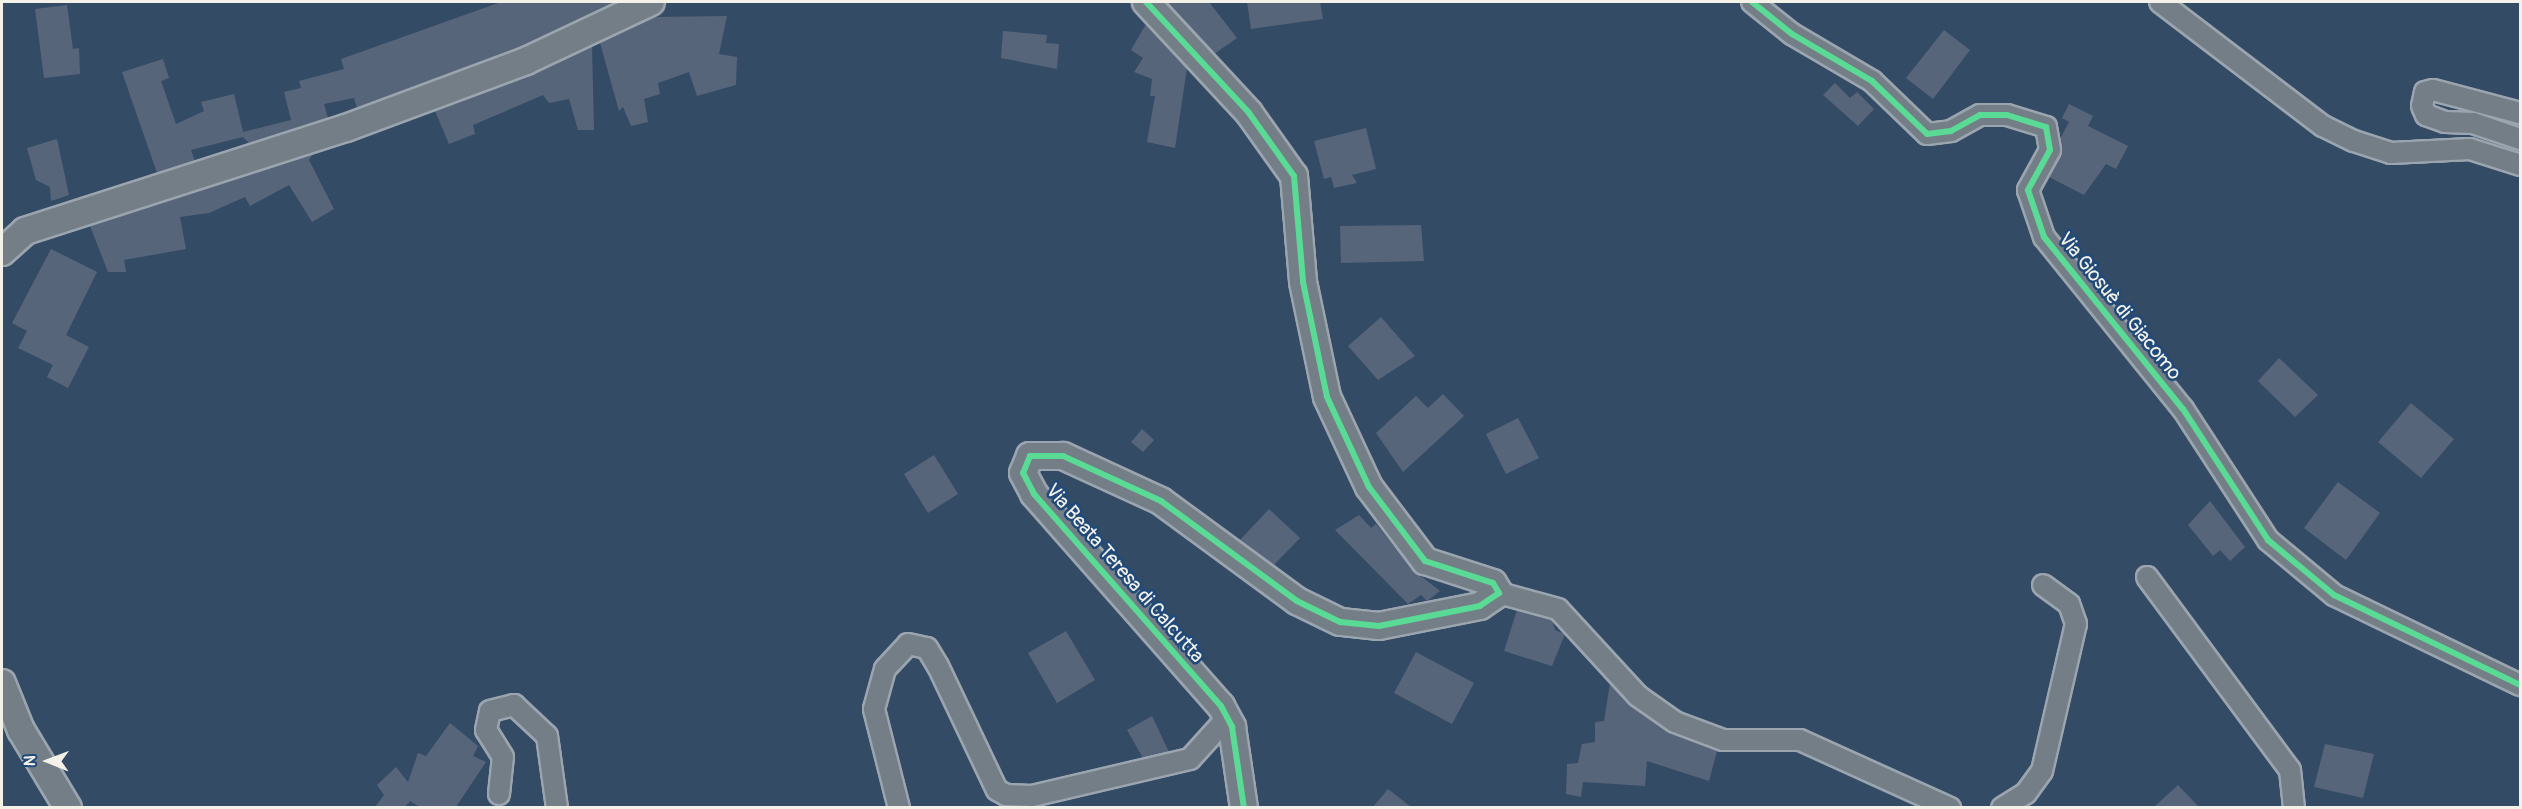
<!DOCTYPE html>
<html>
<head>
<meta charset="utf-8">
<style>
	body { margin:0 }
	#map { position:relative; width:2522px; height:809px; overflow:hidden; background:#344b65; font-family:Pangolin,sans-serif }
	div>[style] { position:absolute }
	.building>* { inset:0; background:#57657a }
	.roads { filter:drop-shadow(2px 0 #9ba5af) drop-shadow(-2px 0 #9ba5af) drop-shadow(0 2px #9ba5af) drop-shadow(0 -2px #9ba5af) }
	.minor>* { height:20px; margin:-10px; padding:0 10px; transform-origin:10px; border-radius:10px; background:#737e87 }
	.tertiary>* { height:26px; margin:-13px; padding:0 13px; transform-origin:13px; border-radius:13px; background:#737e87 }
	.cycleway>* { height:6px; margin:-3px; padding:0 3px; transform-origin:3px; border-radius:3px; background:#5adb95 }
	span { translate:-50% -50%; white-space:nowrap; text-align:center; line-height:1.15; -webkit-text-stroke:5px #1f4a7a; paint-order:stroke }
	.street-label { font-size:20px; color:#f4f1e8 }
	.frame { position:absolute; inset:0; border:3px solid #f4f1e8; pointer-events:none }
	.north { position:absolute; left:18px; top:731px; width:60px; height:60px; -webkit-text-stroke:4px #1f4a7a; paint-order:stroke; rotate:271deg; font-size:16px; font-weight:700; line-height:24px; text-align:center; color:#f4f1e8 }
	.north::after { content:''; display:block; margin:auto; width:21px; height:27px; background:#f4f1e8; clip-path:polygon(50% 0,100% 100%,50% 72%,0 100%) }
</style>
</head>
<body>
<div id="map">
	<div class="building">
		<div style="clip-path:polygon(501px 2px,616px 2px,520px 47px,367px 104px,357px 108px,354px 98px,324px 104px,328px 118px,249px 143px,243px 137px,191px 150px,195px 161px,157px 173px,122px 72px,163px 59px,169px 78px,161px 81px,176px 124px,204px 111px,201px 102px,234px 94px,243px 132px,291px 120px,284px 92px,301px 88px,299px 81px,344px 69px,341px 59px)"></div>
		<div style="clip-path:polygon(1166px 2px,1209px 2px,1237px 38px,1214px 54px)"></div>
		<div style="clip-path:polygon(1247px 2px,1320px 2px,1323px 19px,1251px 29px)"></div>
		<div style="clip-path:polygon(67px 5px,73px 49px,79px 48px,80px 74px,44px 78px,35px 9px)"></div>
		<div style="clip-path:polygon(727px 16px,719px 54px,737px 57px,736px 85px,697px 96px,689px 72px,658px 83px,660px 94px,644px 99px,648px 122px,631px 126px,623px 107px,619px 111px,600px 43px,654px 17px)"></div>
		<div style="clip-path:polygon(1146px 24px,1187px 68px,1175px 148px,1147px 142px,1155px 96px,1150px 96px,1152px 79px,1134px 72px,1143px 58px,1131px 50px)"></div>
		<div style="clip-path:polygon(1944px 30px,1970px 50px,1933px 99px,1906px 78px)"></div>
		<div style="clip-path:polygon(1003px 31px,1047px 35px,1046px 43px,1059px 44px,1057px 69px,1001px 58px)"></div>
		<div style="clip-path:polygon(592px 46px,594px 130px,578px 130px,569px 99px,549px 103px,543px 95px,473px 125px,475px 134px,449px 144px,435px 111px)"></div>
		<div style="clip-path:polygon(1835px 83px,1850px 98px,1857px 92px,1874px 109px,1858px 126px,1823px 95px)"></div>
		<div style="clip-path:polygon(2069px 104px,2093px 116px,2088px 126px,2128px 146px,2116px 169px,2106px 164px,2084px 195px,2049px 177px,2061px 155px,2060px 139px,2069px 122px,2062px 118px)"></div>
		<div style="clip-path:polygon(1366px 128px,1376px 169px,1352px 175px,1357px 183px,1334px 188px,1331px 177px,1324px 179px,1314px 141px)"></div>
		<div style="clip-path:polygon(57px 139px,69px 195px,51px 201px,50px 187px,36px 180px,27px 148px)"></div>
		<div style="clip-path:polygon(313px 154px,309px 160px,334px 209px,312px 222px,289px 185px,250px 206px,245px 197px,209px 213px,180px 217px,186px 249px,124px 260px,126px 272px,108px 272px,90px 226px)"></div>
		<div style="clip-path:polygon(1421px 225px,1424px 261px,1341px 263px,1340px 226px)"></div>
		<div style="clip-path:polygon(51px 249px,97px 272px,66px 335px,89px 347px,68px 388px,47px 377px,53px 365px,18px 348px,27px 331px,12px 323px)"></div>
		<div style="clip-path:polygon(1381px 317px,1415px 356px,1378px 380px,1348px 346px)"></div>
		<div style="clip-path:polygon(2279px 358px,2318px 395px,2295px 417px,2258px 381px)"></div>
		<div style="clip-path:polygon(1443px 394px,1464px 416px,1403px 472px,1376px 433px,1416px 396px,1428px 408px)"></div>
		<div style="clip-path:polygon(2411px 403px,2454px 439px,2421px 478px,2378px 442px)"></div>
		<div style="clip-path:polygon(1518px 418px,1539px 458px,1506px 474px,1486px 434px)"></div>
		<div style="clip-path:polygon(1142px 429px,1154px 440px,1143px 452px,1131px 442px)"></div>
		<div style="clip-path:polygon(934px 455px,958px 494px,928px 513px,904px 474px)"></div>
		<div style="clip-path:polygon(2338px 482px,2380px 513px,2346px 560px,2304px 528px)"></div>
		<div style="clip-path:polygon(2210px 501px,2245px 547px,2230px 561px,2220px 550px,2213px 556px,2188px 525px)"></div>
		<div style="clip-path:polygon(1269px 509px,1300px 538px,1274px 565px,1240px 540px)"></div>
		<div style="clip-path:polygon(1359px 515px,1371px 528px,1376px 524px,1413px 570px,1440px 591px,1427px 601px,1421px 595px,1408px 604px,1335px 530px)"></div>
		<div style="clip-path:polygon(1517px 610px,1552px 620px,1555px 630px,1565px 634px,1552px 666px,1504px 651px)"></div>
		<div style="clip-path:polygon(1066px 631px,1095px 680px,1057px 703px,1028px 653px)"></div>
		<div style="clip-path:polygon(1416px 652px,1474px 683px,1452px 724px,1394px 693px)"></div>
		<div style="clip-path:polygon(1610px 683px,1668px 732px,1717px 751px,1709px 781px,1647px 761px,1645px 786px,1583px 782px,1581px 797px,1566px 794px,1567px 764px,1578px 763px,1582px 744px,1595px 742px,1595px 722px,1604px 721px)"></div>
		<div style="clip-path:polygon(1152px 716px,1169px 752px,1143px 758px,1127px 730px)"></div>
		<div style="clip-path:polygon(450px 723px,478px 746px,473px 756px,486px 762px,456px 807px,420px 807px,410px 801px,405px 807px,375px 807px,384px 795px,377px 785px,396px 767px,408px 782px,418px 753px,426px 756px)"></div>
		<div style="clip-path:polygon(2325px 744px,2374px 754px,2363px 798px,2314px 787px)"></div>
		<div style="clip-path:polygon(2178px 785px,2199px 807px,2154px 807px)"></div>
		<div style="clip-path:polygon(1388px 789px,1411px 807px,1373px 807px)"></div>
	</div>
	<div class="roads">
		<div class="minor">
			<div style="left:1752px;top:2px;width:51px;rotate:38.7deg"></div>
			<div style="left:1792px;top:34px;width:93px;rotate:30.4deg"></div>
			<div style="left:1872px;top:81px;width:76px;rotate:43.9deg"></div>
			<div style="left:1927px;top:134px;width:24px;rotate:-7deg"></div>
			<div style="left:1951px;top:131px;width:33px;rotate:-29deg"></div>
			<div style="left:1980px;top:115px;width:27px"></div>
			<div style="left:2007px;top:115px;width:41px;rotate:17.1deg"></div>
			<div style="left:2046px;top:127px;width:23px;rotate:80deg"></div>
			<div style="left:2050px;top:150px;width:46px;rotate:118.8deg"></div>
			<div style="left:2028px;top:190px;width:50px;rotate:71.2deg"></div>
			<div style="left:2044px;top:237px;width:221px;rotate:51.1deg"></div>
			<div style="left:2183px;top:409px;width:156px;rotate:57deg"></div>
			<div style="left:2268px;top:540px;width:86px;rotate:39.8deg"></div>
			<div style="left:2334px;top:595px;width:207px;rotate:25.8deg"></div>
			<div style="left:2160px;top:2px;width:205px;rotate:37.3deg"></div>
			<div style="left:2323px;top:126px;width:34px;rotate:26deg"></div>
			<div style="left:2354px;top:141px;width:39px;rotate:18deg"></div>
			<div style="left:2391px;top:153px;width:79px;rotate:-2.9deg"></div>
			<div style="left:2470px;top:149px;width:52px;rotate:17.7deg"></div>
			<div style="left:2520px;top:113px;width:90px;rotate:-165.2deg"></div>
			<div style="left:2433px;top:90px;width:8px;rotate:166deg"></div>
			<div style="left:2425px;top:92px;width:14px;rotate:102deg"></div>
			<div style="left:2422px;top:106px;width:10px;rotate:66deg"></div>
			<div style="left:2426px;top:115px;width:20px;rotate:20deg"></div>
			<div style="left:2445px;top:122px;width:28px;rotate:2deg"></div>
			<div style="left:2473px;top:123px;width:50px;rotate:18.8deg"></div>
			<div style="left:2147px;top:577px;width:240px;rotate:53.5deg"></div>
			<div style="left:2290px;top:770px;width:38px;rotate:84deg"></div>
			<div style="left:1499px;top:593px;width:61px;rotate:15.2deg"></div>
			<div style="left:1558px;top:609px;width:118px;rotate:47.4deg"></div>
			<div style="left:1638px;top:696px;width:45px;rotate:35.1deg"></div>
			<div style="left:1675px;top:722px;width:51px;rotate:20.6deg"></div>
			<div style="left:1723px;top:740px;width:77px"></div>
			<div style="left:1800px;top:740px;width:165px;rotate:24.4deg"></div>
			<div style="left:499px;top:794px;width:37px;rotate:-84deg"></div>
			<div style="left:503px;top:757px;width:32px;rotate:-122deg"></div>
			<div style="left:486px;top:730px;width:19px;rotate:-78deg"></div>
			<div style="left:490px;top:711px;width:25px;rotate:-14deg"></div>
			<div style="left:514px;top:705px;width:45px;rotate:43.2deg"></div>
			<div style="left:547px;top:736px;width:73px;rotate:82.1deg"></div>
			<div style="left:899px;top:808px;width:102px;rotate:-104.2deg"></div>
			<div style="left:874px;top:709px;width:41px;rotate:-74.6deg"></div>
			<div style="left:885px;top:669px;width:34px;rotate:-47deg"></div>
			<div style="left:908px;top:644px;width:19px;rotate:12deg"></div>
			<div style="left:927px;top:648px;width:21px;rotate:59deg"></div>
			<div style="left:938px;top:666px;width:137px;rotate:64.6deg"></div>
			<div style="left:997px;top:790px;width:10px;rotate:29deg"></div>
			<div style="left:1006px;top:795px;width:26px;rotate:2deg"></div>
			<div style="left:1032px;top:796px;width:162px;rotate:-13.2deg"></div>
			<div style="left:1190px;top:759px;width:55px;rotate:-47.9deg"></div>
			<div style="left:2002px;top:808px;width:28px;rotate:-32deg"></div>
			<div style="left:2026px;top:793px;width:27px;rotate:-54deg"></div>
			<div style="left:2042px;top:771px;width:151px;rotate:-77deg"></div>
			<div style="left:2076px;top:624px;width:21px;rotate:-109deg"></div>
			<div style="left:2069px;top:604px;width:32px;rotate:-144deg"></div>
		</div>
		<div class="tertiary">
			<div style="left:1146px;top:2px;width:151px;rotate:47.1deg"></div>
			<div style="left:1249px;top:113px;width:77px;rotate:54.5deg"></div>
			<div style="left:1294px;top:176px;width:106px;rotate:85.1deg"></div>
			<div style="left:1303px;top:282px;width:117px;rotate:78.2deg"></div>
			<div style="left:1327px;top:397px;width:99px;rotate:65deg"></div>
			<div style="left:1369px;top:487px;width:93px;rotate:52.9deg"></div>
			<div style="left:1425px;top:561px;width:71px;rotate:17.9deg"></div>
			<div style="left:1493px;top:583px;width:12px;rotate:59deg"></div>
			<div style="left:1499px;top:593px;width:23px;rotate:146deg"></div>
			<div style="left:1480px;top:606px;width:103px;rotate:168.8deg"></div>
			<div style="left:1379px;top:626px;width:39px;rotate:-174deg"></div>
			<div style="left:1340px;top:622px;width:48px;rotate:-154deg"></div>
			<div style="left:1297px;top:601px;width:169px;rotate:-143.7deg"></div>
			<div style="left:1161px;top:501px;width:108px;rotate:-155.3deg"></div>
			<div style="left:1063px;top:456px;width:33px;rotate:180deg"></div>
			<div style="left:1030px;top:456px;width:18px;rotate:112deg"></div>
			<div style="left:1023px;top:473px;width:24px;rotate:62deg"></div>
			<div style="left:1034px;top:494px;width:283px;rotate:48.6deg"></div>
			<div style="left:1221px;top:706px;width:24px;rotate:62deg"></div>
			<div style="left:1232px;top:727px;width:82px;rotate:81.6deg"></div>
			<div style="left:2px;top:252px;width:31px;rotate:-42deg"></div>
			<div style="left:25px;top:231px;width:337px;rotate:-17.8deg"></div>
			<div style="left:346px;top:128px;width:192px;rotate:-20.4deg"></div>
			<div style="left:526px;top:61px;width:138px;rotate:-25.3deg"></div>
			<div style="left:2px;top:683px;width:51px;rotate:68deg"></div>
			<div style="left:21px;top:730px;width:91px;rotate:58.9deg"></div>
		</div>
	</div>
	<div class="cycleway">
		<div style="left:1146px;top:2px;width:151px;rotate:47.1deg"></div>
		<div style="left:1249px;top:113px;width:77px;rotate:54.5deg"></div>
		<div style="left:1294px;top:176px;width:106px;rotate:85.1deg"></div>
		<div style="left:1303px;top:282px;width:117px;rotate:78.2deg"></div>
		<div style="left:1327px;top:397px;width:99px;rotate:65deg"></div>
		<div style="left:1369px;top:487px;width:93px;rotate:52.9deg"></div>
		<div style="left:1425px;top:561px;width:71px;rotate:17.9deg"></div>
		<div style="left:1493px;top:583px;width:12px;rotate:59deg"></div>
		<div style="left:1499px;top:593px;width:23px;rotate:146deg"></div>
		<div style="left:1480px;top:606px;width:103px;rotate:168.8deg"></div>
		<div style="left:1379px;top:626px;width:39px;rotate:-174deg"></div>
		<div style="left:1340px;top:622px;width:48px;rotate:-154deg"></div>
		<div style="left:1297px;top:601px;width:169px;rotate:-143.7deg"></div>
		<div style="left:1161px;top:501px;width:108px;rotate:-155.3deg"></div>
		<div style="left:1063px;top:456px;width:33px;rotate:180deg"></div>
		<div style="left:1030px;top:456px;width:18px;rotate:112deg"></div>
		<div style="left:1023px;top:473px;width:24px;rotate:62deg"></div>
		<div style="left:1034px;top:494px;width:283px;rotate:48.6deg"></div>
		<div style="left:1221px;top:706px;width:24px;rotate:62deg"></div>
		<div style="left:1232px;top:727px;width:82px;rotate:81.6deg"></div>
		<div style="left:1752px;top:2px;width:51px;rotate:38.7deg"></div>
		<div style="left:1792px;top:34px;width:93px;rotate:30.4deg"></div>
		<div style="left:1872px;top:81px;width:76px;rotate:43.9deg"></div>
		<div style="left:1927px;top:134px;width:24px;rotate:-7deg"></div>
		<div style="left:1951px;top:131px;width:33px;rotate:-29deg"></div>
		<div style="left:1980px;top:115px;width:27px"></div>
		<div style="left:2007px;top:115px;width:41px;rotate:17.1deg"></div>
		<div style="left:2046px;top:127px;width:23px;rotate:80deg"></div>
		<div style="left:2050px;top:150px;width:46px;rotate:118.8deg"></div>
		<div style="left:2028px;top:190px;width:50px;rotate:71.2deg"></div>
		<div style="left:2044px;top:237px;width:221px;rotate:51.1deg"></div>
		<div style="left:2183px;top:409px;width:156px;rotate:57deg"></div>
		<div style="left:2268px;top:540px;width:86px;rotate:39.8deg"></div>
		<div style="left:2334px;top:595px;width:207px;rotate:25.8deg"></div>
	</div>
	<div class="street-label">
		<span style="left:2120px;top:306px;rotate:51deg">Via Giosuè di Giacomo</span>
		<span style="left:1125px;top:573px;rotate:49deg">Via Beata Teresa di Calcutta</span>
	</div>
	<div class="frame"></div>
	<div class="north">N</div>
</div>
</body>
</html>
